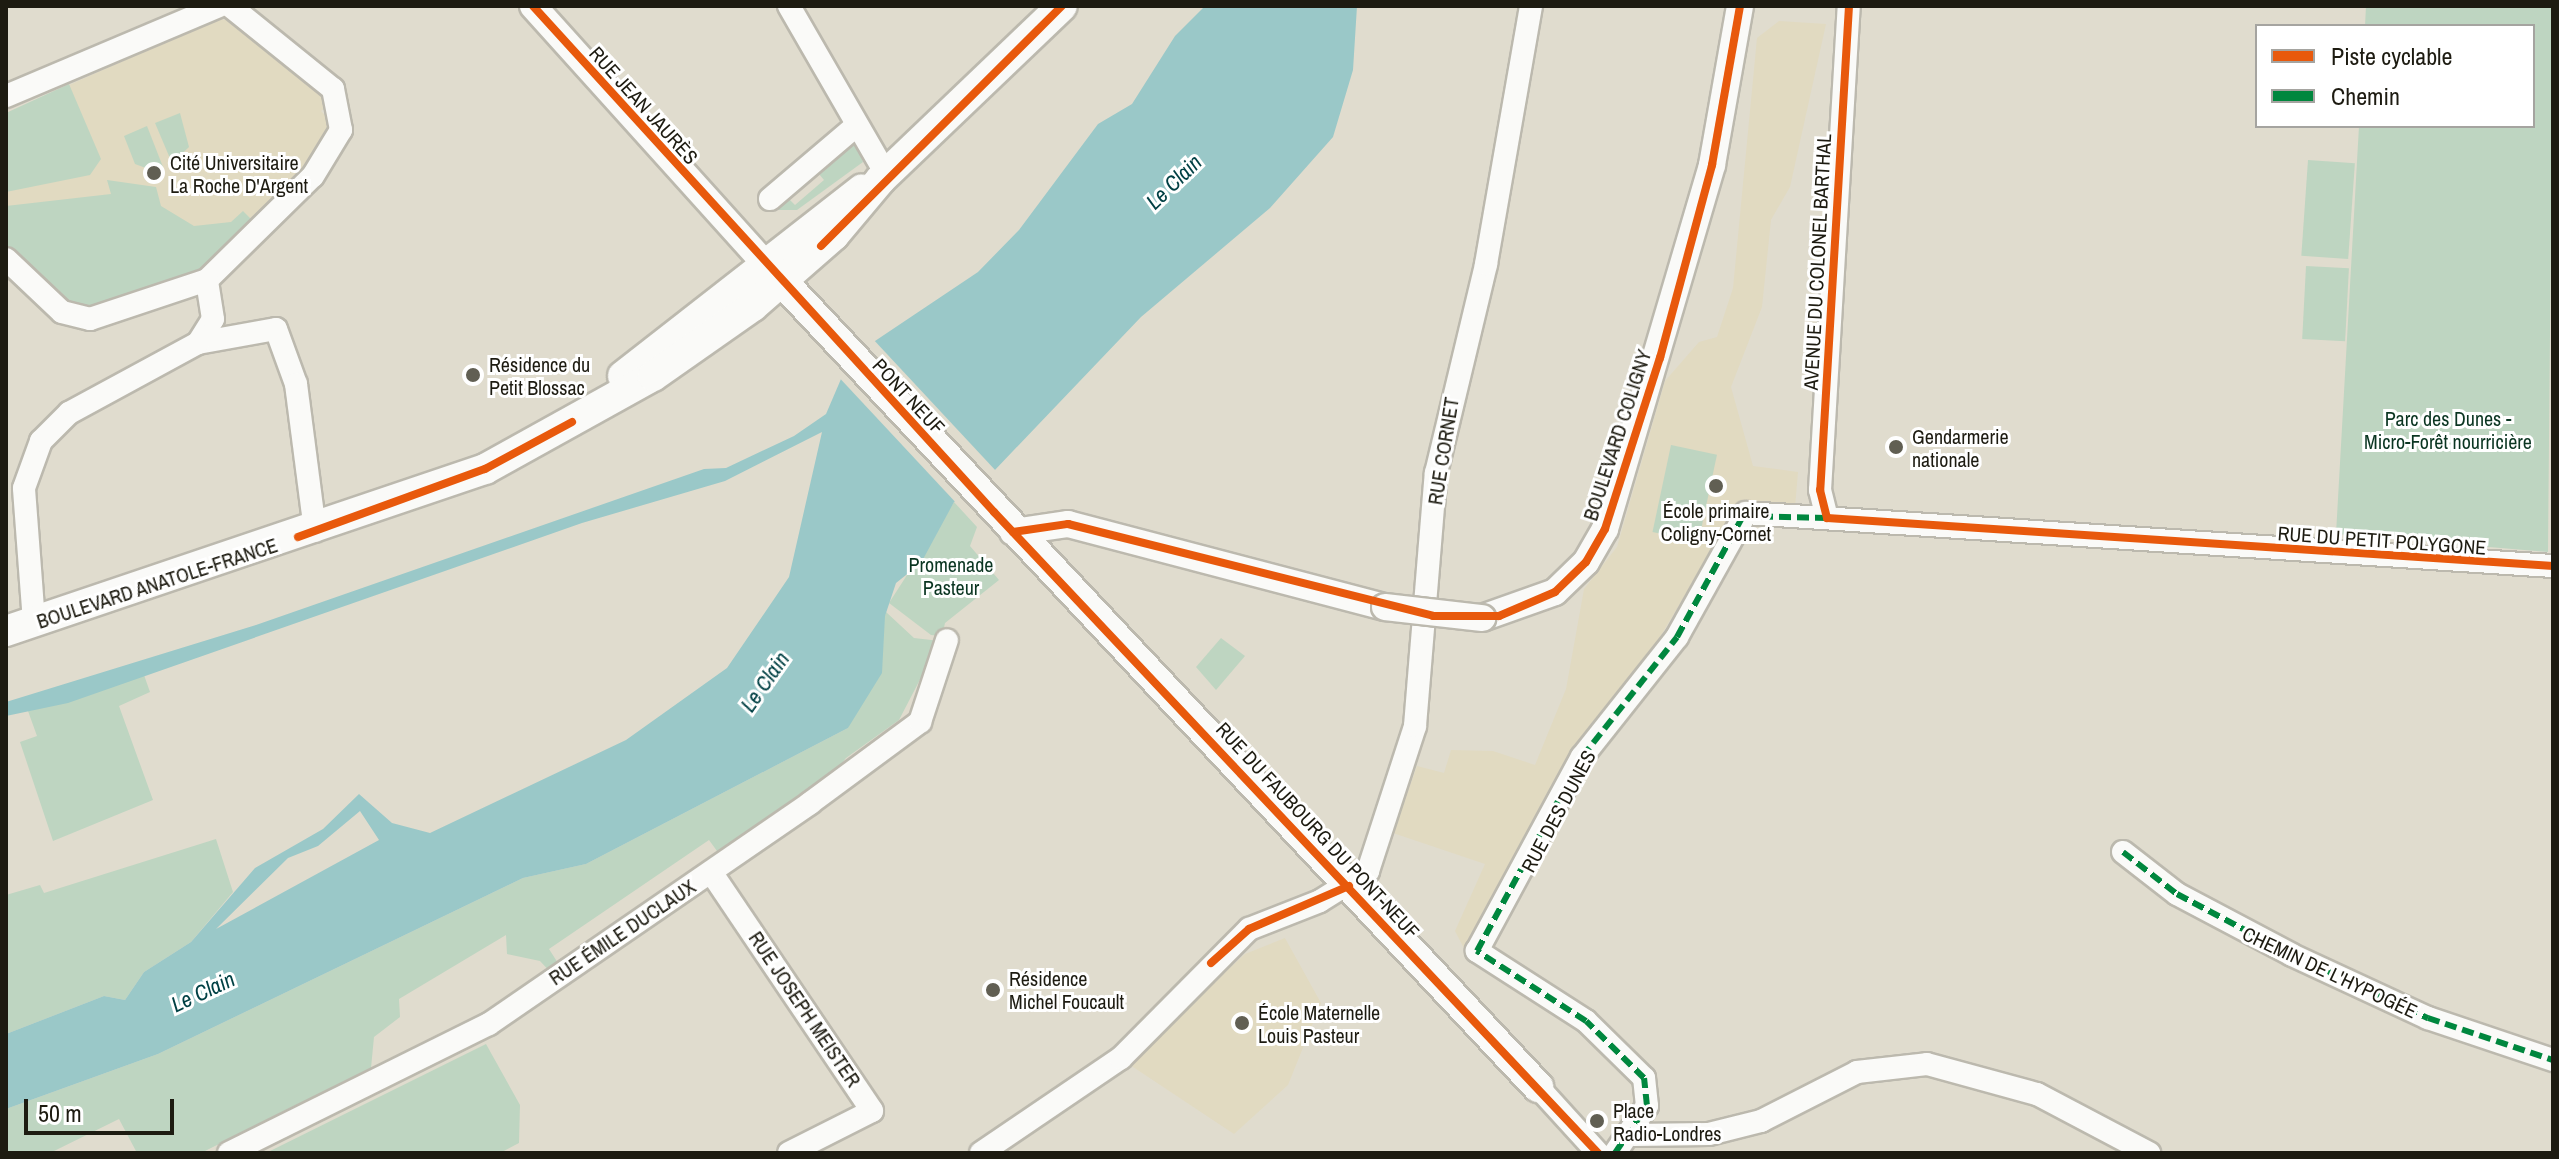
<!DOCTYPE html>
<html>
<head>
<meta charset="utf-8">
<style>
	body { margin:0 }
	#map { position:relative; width:2559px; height:1159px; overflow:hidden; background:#e0dcce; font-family:"Archivo Narrow",sans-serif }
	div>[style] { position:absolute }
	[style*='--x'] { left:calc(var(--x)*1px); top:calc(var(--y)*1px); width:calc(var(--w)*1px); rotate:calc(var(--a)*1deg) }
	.built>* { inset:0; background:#e1dac1 }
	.green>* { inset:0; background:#bed5c1; transform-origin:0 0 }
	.water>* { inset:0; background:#9ac8c8 }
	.pier>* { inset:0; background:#e0dcce; transform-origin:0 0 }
	.roads { filter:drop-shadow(2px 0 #bcb9ae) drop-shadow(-2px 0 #bcb9ae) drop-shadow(0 2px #bcb9ae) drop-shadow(0 -2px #bcb9ae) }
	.minor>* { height:22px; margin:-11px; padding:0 11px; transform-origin:11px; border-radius:11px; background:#fafaf8 }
	.tertiary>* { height:26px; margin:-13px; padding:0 13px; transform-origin:13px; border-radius:13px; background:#fafaf8 }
	.secondary>* { height:30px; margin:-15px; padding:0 15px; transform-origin:15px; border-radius:15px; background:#fafaf8 }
	.bridges { filter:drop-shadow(2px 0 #bcb9ae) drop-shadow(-2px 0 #bcb9ae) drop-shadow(0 2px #bcb9ae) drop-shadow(0 -2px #bcb9ae) }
	.tertiary-bridge>* { height:26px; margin:-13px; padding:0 13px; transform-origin:13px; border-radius:13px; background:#fafaf8 }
	.quiet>* { height:6px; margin-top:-3px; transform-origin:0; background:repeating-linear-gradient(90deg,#00873e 0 12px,transparent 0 18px) }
	.cycleway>* { height:8px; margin:-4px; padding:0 4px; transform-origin:4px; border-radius:4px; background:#e8590c }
	.dots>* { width:22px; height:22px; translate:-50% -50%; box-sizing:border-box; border:4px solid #fff; border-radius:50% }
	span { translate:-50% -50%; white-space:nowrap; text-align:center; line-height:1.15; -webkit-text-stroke:6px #fff; paint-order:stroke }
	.street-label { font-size:20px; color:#1d1b11 }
	.poi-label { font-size:20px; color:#1d1b11 }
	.left { translate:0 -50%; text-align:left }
	.park-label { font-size:20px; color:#0a3521 }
	.water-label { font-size:22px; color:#004044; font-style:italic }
	.frame { position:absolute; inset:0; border:8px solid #1d1b11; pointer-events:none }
	.legend { position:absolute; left:2255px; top:24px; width:280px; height:104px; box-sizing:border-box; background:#fff; border:2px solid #a5a4a0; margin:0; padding:10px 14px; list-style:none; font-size:24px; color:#1d1b11 }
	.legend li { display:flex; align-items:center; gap:16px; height:40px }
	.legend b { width:40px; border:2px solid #a5a4a0 }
	.scale { position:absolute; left:24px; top:1099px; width:150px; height:36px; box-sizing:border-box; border:4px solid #1d1b11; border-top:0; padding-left:10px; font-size:24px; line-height:28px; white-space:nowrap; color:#1d1b11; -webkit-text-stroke:6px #fff; paint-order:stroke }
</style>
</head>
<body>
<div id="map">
	<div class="built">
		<i style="clip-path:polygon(218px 19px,234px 21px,323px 86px,331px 103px,321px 111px,332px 123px,312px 162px,202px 273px,6px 246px,6px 113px)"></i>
		<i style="clip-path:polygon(1779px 21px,1826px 24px,1790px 187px,1771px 220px,1762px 307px,1731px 387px,1753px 466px,1798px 472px,1795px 508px,1741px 501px,1469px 958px,1455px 931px,1485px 864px,1393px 833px,1417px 766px,1444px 773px,1451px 750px,1493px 751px,1535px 765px,1566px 689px,1584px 589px,1617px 547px,1665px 381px,1699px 342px,1717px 337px,1733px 288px,1757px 38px)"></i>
		<i style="clip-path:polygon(1285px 938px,1321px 1003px,1288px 1085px,1234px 1134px,1127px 1063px,1245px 954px)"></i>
	</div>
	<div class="green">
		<i style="clip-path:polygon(2366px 6px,2553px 6px,2548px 552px,2336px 534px,2359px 126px,2533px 126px,2533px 26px,2365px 26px)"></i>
		<i style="clip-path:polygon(69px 84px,101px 159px,90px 175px,6px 192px,6px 113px)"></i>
		<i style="clip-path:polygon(180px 113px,189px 147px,172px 163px,155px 123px)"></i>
		<i style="clip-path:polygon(147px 126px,163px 167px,154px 171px,135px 164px,124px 136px)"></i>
		<i style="clip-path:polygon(855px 141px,863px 162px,797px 210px,776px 210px,772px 205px,784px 194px,795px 205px,824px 180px,814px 168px)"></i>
		<i style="left:2308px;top:160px;width:47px;height:96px;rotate:4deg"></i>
		<i style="clip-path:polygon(107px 180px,156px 187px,161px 206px,194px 226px,231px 222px,243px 211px,254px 222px,202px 273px,96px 311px,73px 311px,6px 246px,6px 206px,111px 194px)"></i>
		<i style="left:2306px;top:266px;width:43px;height:73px;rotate:3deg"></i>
		<i style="left:1671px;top:445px;width:47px;height:89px;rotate:12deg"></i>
		<i style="clip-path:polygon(954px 502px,977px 527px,970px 546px,999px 580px,945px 623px,942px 636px,931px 635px,889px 603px)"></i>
		<i style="clip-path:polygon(886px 612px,914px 638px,940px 641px,899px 720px,846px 758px,810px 803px,725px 862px,709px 840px,549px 949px,563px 971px,555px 977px,540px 961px,507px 954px,506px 935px,399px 999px,400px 1017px,374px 1037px,371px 1068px,201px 1153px,137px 1153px,119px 1119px,50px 1153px,6px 1153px,6px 1109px,158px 1054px,523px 878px,586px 864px,848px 728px)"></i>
		<i style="clip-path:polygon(1221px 638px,1245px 656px,1216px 690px,1196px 667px)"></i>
		<i style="clip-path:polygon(144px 675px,150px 692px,119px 706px,153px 800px,53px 841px,20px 742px,37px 736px,28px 711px)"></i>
		<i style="clip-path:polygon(216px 839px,233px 892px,191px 942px,144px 972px,125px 1000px,104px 996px,6px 1034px,6px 895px,40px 885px,44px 893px)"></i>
		<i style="clip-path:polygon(486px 1044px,520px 1105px,519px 1143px,500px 1153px,266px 1153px)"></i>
	</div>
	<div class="water">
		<i style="clip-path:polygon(evenodd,1205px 6px,1357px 6px,1353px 70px,1333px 137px,1270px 208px,1141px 317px,994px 471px,954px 502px,921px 563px,896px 583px,885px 616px,882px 673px,848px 728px,586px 864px,523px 878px,158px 1054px,6px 1109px,6px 1034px,104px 996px,125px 1000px,144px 972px,191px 942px,255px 868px,323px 829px,359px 794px,392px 823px,430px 833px,626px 740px,727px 668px,789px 577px,822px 432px,725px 481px,582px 523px,68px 703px,6px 716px,6px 702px,256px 625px,704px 469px,726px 468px,794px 436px,826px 414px,841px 379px,875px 341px,978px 272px,1019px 230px,1098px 124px,1132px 104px,1175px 36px,1205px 6px,360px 811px,379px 840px,216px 929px,288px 858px,318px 846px,360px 811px)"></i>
	</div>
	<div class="pier">
		<i style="left:872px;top:338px;width:185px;height:51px;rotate:47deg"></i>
	</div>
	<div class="roads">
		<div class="minor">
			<i style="--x:789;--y:6;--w:194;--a:60"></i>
			<i style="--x:6;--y:96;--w:231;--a:-22.9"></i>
			<i style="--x:770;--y:199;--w:114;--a:-40.4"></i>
			<i style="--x:6;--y:259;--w:77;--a:43.4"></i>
			<i style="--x:62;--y:312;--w:29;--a:14"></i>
			<i style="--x:90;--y:319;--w:123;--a:-18.4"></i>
			<i style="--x:207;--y:280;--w:148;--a:-44.5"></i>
			<i style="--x:313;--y:176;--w:54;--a:-58.7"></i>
			<i style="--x:341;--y:130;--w:42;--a:-101"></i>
			<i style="--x:333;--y:89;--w:132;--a:-141.1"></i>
			<i style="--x:198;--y:343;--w:79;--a:-10.2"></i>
			<i style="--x:276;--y:329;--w:59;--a:70"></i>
			<i style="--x:296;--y:384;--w:148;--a:82.6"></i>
			<i style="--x:1827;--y:518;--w:29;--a:-104"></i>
			<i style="--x:1820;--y:490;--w:485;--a:-86.6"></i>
			<i style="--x:34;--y:622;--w:134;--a:-94.3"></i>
			<i style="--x:24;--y:488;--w:50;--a:-70.1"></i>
			<i style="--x:41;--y:441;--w:40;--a:-45"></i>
			<i style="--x:69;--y:413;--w:147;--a:-28.5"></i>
			<i style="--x:198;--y:343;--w:28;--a:-58"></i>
			<i style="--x:213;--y:319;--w:39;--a:-99"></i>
			<i style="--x:2123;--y:852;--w:68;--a:37.9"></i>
			<i style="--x:2177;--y:894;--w:130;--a:27.9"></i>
			<i style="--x:2292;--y:955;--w:150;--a:24.9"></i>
			<i style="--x:2428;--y:1018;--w:132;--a:18.6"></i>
			<i style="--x:711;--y:872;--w:288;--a:56"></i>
			<i style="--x:872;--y:1111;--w:93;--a:153.2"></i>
			<i style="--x:1538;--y:1087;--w:89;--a:47.7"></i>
			<i style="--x:1634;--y:1135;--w:75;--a:-0.8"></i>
			<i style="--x:1709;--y:1134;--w:54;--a:-14"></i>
			<i style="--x:1761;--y:1121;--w:108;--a:-27"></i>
			<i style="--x:1857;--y:1072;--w:70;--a:-6.5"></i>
			<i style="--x:1927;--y:1064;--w:114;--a:15.3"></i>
			<i style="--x:2037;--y:1094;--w:127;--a:27.8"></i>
			<i style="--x:229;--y:1153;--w:290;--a:-26.4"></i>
			<i style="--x:489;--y:1024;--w:390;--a:-34.5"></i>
			<i style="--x:810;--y:803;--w:137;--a:-36.4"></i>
			<i style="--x:920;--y:722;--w:86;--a:-71.8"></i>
			<i style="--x:981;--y:1153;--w:169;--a:-34.2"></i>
			<i style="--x:1121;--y:1058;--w:182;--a:-45.2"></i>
			<i style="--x:1249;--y:929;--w:76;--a:-21.5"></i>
			<i style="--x:1320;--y:901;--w:57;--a:-32"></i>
			<i style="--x:1368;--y:871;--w:152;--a:-72"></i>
			<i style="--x:1415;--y:726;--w:254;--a:-85.3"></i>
			<i style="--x:1436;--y:473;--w:215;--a:-76.5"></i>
			<i style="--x:1486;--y:264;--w:262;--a:-80.1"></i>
			<i style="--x:1615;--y:1153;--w:57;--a:-55.8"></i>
			<i style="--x:1647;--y:1106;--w:28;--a:-96"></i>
			<i style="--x:1644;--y:1078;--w:81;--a:-135.5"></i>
			<i style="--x:1586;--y:1021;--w:130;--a:-147.3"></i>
			<i style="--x:1477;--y:951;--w:221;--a:-61.6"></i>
			<i style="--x:1582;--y:757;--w:153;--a:-51.6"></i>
			<i style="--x:1677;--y:637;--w:142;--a:-60.9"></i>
			<i style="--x:1746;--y:513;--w:809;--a:3.76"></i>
		</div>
		<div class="tertiary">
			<i style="--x:533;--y:6;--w:343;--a:48"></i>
			<i style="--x:1013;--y:532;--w:56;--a:-8.3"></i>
			<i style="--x:1068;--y:524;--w:328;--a:14.7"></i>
			<i style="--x:1482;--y:618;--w:77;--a:-19.6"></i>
			<i style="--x:1555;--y:592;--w:43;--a:-44.1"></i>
			<i style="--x:1586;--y:562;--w:38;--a:-60"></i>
			<i style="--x:1605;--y:529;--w:379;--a:-73.6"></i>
			<i style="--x:1712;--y:165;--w:161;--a:-80"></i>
		</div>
		<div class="secondary">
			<i style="--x:763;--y:261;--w:1133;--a:46.82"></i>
			<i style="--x:623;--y:376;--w:303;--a:-38"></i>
			<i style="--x:6;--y:631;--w:506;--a:-18.69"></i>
			<i style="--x:485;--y:469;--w:192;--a:-29"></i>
			<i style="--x:653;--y:376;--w:122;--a:-35"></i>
			<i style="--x:753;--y:306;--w:108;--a:-41.2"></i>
			<i style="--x:834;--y:235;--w:73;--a:-50"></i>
			<i style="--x:881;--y:179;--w:250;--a:-43.7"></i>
		</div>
	</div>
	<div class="bridges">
		<div class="tertiary-bridge">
			<i style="--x:1385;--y:607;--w:98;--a:6.5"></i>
		</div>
	</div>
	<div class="quiet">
		<i style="--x:2123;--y:852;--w:68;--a:37.9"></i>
		<i style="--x:2177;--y:894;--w:130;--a:27.9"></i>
		<i style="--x:2292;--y:955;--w:150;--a:24.9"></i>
		<i style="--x:2428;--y:1018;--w:132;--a:18.6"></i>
		<i style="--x:1634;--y:1135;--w:22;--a:5"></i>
		<i style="--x:1615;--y:1153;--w:57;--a:-55.8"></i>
		<i style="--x:1647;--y:1106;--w:28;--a:-96"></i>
		<i style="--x:1644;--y:1078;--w:81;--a:-135.5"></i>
		<i style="--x:1586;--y:1021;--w:130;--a:-147.3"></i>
		<i style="--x:1477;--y:951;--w:221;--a:-61.6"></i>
		<i style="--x:1582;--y:757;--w:153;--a:-51.6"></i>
		<i style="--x:1677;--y:637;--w:138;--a:-61.4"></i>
		<i style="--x:1743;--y:516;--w:84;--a:1.4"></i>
	</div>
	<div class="cycleway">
		<i style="--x:533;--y:6;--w:685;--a:47.66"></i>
		<i style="--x:994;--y:512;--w:881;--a:46.7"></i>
		<i style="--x:1849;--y:6;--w:485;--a:93.4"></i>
		<i style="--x:1820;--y:490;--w:29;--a:76"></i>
		<i style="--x:1827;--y:518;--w:728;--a:3.78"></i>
		<i style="--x:821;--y:246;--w:340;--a:-44.9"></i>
		<i style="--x:1013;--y:532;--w:56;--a:-8.3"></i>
		<i style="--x:1068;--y:524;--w:376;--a:14.1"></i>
		<i style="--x:1433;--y:616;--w:66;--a:0"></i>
		<i style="--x:1499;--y:616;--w:61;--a:-23.2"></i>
		<i style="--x:1555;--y:592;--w:43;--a:-44.1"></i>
		<i style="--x:1586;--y:562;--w:38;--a:-60"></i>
		<i style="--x:1605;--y:529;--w:180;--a:-72.2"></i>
		<i style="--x:1660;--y:358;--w:200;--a:-74.9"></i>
		<i style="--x:1712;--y:165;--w:161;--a:-80"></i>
		<i style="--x:298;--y:537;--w:199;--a:-20"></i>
		<i style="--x:485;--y:469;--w:99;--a:-28.4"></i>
		<i style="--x:1211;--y:963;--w:51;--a:-41.8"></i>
		<i style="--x:1249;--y:929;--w:109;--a:-23.3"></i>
	</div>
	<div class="dots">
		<i style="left:154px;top:173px;background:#615f53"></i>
		<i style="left:473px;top:375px;background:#615f53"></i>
		<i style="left:1896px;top:447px;background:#615f53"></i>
		<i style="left:1716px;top:486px;background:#615f53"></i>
		<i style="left:993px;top:990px;background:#615f53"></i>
		<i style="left:1242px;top:1023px;background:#615f53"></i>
		<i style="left:1597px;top:1121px;background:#615f53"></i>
	</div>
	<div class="street-label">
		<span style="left:644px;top:105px;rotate:48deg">RUE JEAN JAURÈS</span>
		<span style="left:1817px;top:262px;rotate:-87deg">AVENUE DU COLONEL BARTHAL</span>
		<span style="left:909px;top:396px;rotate:47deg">PONT NEUF</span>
		<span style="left:1617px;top:435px;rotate:-72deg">BOULEVARD COLIGNY</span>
		<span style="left:1443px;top:451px;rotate:-81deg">RUE CORNET</span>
		<span style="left:2382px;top:540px;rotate:4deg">RUE DU PETIT POLYGONE</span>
		<span style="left:157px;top:583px;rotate:-18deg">BOULEVARD ANATOLE-FRANCE</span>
		<span style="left:1558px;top:811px;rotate:-62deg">RUE DES DUNES</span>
		<span style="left:1318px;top:830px;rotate:47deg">RUE DU FAUBOURG DU PONT-NEUF</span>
		<span style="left:622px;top:932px;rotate:-34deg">RUE ÉMILE DUCLAUX</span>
		<span style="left:2330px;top:972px;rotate:25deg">CHEMIN DE L'HYPOGÉE</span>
		<span style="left:805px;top:1009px;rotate:56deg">RUE JOSEPH MEISTER</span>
	</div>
	<div class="poi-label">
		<span class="left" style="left:170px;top:174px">Cité Universitaire<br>La Roche D'Argent</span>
		<span class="left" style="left:489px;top:376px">Résidence du<br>Petit Blossac</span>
		<span class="left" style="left:1912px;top:448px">Gendarmerie<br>nationale</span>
		<span style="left:1716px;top:522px">École primaire<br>Coligny-Cornet</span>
		<span class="left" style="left:1009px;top:990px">Résidence<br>Michel Foucault</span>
		<span class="left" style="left:1258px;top:1024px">École Maternelle<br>Louis Pasteur</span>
		<span class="left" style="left:1613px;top:1122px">Place<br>Radio-Londres</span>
	</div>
	<div class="park-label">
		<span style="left:2448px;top:430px">Parc des Dunes -<br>Micro-Forêt nourricière</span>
		<span style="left:951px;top:576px">Promenade<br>Pasteur</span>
	</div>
	<div class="water-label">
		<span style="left:1174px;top:182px;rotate:-44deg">Le Clain</span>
		<span style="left:765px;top:682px;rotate:-55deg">Le Clain</span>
		<span style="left:203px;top:992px;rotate:-25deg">Le Clain</span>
	</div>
	<div class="frame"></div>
	<ul class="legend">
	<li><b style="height:10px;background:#e8590c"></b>Piste cyclable</li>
	<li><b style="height:10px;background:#00873e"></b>Chemin</li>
	</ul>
	<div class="scale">50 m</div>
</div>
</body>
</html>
